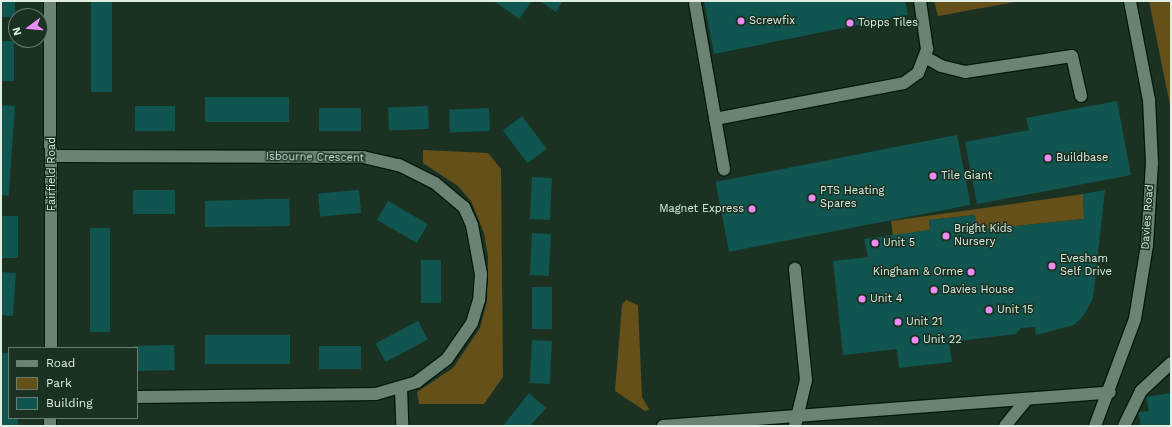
<!DOCTYPE html>
<html>
<head>
<meta charset="utf-8">
<style>
	body { margin:0 }
	#map { position:relative; width:1172px; height:427px; overflow:hidden; background:#1b3223; font-family:"Work Sans",sans-serif }
	div>[style] { position:absolute }
	[style*='--x'] { left:calc(var(--x)*1px); top:calc(var(--y)*1px); width:calc(var(--w)*1px); rotate:calc(var(--a)*1deg) }
	.green>* { inset:0; background:#66501a }
	.building>* { inset:0; background:#105550; transform-origin:0 0 }
	.roads { filter:drop-shadow(1px 0 #04190c) drop-shadow(-1px 0 #04190c) drop-shadow(0 1px #04190c) drop-shadow(0 -1px #04190c) }
	.minor>* { height:12px; margin:-6px; padding:0 6px; transform-origin:6px; border-radius:6px; background:#6a8372 }
	.dots>* { width:11px; height:11px; translate:-50% -50%; box-sizing:border-box; border:2px solid #1b3223; border-radius:50% }
	span { translate:-50% -50%; white-space:nowrap; text-align:center; line-height:1.15; -webkit-text-stroke:3px #1b3223; paint-order:stroke }
	.poi-label { font-size:11px; color:#dfede3 }
	.left { translate:0 -50%; text-align:left }
	.right { translate:-100% -50%; text-align:right }
	.street-label { font-size:11px; color:#dfede3 }
	.frame { position:absolute; inset:0; border:2px solid #dfede3; pointer-events:none }
	.legend { position:absolute; left:8px; top:347px; width:130px; height:72px; box-sizing:border-box; background:#1b3223; border:1px solid #697d70; margin:0; padding:5px 7px; list-style:none; font-size:12px; color:#dfede3 }
	.legend li { display:flex; align-items:center; gap:8px; height:20px }
	.legend b { width:20px; border:1px solid #697d70 }
	.north { position:absolute; left:8px; top:8px; width:40px; height:40px; box-sizing:border-box; background:#1b3223; border:1px solid #697d70; border-radius:50%; rotate:254deg; font-size:11px; font-weight:700; line-height:16px; text-align:center; color:#dfede3 }
	.north::after { content:''; display:block; margin:auto; width:14px; height:18px; background:#ee8bf8; clip-path:polygon(50% 0,100% 100%,50% 72%,0 100%) }
</style>
</head>
<body>
<div id="map">
	<div class="green">
		<i style="clip-path:polygon(934px 1px,1021px 1px,938px 16px)"></i>
		<i style="clip-path:polygon(1149px 1px,1171px 1px,1171px 110px)"></i>
		<i style="clip-path:polygon(423px 150px,488px 153px,501px 169px,503px 377px,484px 404px,419px 404px,417px 392px,453px 368px,480px 328px,487px 301px,488px 256px,484px 233px,471px 201px,458px 186px,423px 163px)"></i>
		<i style="clip-path:polygon(1083px 194px,1084px 219px,976px 230px,975px 215px,929px 220px,930px 230px,893px 236px,891px 221px)"></i>
		<i style="clip-path:polygon(626px 300px,638px 305px,642px 397px,649px 409px,645px 411px,615px 391px,622px 305px)"></i>
	</div>
	<div class="building">
		<i style="left:1px;top:1px;width:14px;height:16px"></i>
		<i style="left:91px;top:1px;width:21px;height:91px"></i>
		<i style="clip-path:polygon(494px 1px,532px 1px,519px 19px)"></i>
		<i style="clip-path:polygon(540px 1px,563px 1px,556px 12px)"></i>
		<i style="clip-path:polygon(704px 1px,905px 1px,908px 15px,714px 54px)"></i>
		<i style="left:1px;top:41px;width:13px;height:40px"></i>
		<i style="left:289px;top:97px;width:25px;height:84px;rotate:90deg"></i>
		<i style="clip-path:polygon(1117px 101px,1131px 175px,977px 204px,965px 142px,1029px 130px,1026px 118px)"></i>
		<i style="left:1px;top:105px;width:14px;height:90px;rotate:4deg"></i>
		<i style="left:175px;top:106px;width:25px;height:40px;rotate:90deg"></i>
		<i style="left:428px;top:106px;width:23px;height:40px;rotate:88deg"></i>
		<i style="left:361px;top:108px;width:23px;height:42px;rotate:90deg"></i>
		<i style="left:489px;top:108px;width:23px;height:40px;rotate:88deg"></i>
		<i style="left:522px;top:116px;width:41px;height:24px;rotate:53deg"></i>
		<i style="left:957px;top:135px;width:71px;height:246px;rotate:79deg"></i>
		<i style="left:532px;top:177px;width:20px;height:42px;rotate:3deg"></i>
		<i style="left:133px;top:190px;width:42px;height:24px"></i>
		<i style="left:359px;top:190px;width:23px;height:41px;rotate:85deg"></i>
		<i style="clip-path:polygon(1105px 190px,1093px 298px,1084px 315px,1074px 325px,1036px 335px,1035px 327px,1021px 328px,1016px 334px,949px 342px,952px 362px,899px 368px,897px 349px,843px 355px,833px 261px,868px 257px,864px 239px,930px 230px,929px 220px,975px 215px,976px 230px,1084px 219px,1083px 194px)"></i>
		<i style="clip-path:polygon(268px 199px,289px 199px,290px 226px,205px 227px,205px 201px)"></i>
		<i style="left:388px;top:201px;width:46px;height:22px;rotate:30deg"></i>
		<i style="left:1px;top:216px;width:17px;height:42px"></i>
		<i style="left:90px;top:228px;width:20px;height:104px"></i>
		<i style="left:532px;top:233px;width:19px;height:42px;rotate:3deg"></i>
		<i style="left:421px;top:260px;width:20px;height:43px"></i>
		<i style="left:1px;top:272px;width:15px;height:43px;rotate:4deg"></i>
		<i style="left:532px;top:287px;width:20px;height:42px"></i>
		<i style="left:418px;top:321px;width:21px;height:48px;rotate:62deg"></i>
		<i style="left:290px;top:335px;width:29px;height:85px;rotate:90deg"></i>
		<i style="left:532px;top:340px;width:20px;height:43px;rotate:3deg"></i>
		<i style="clip-path:polygon(174px 345px,175px 370px,137px 371px,137px 348px,132px 346px)"></i>
		<i style="left:319px;top:346px;width:42px;height:23px"></i>
		<i style="clip-path:polygon(1px 353px,9px 353px,9px 418px,18px 418px,18px 426px,1px 426px)"></i>
		<i style="clip-path:polygon(529px 393px,546px 408px,530px 426px,503px 426px)"></i>
		<i style="clip-path:polygon(1171px 393px,1171px 426px,1141px 426px,1138px 412px,1149px 411px,1146px 397px)"></i>
	</div>
	<div class="roads">
		<div class="minor">
			<i style="--x:50;--y:1;--w:347;--a:89.8"></i>
			<i style="--x:695;--y:3;--w:169;--a:80.1"></i>
			<i style="--x:925;--y:57;--w:18;--a:29"></i>
			<i style="--x:941;--y:66;--w:25;--a:14"></i>
			<i style="--x:965;--y:72;--w:108;--a:-8.5"></i>
			<i style="--x:1072;--y:56;--w:41;--a:77.3"></i>
			<i style="--x:715;--y:119;--w:192;--a:-10.8"></i>
			<i style="--x:904;--y:83;--w:17;--a:-36"></i>
			<i style="--x:918;--y:73;--w:26;--a:-69"></i>
			<i style="--x:927;--y:49;--w:49;--a:-98.3"></i>
			<i style="--x:53;--y:156;--w:310;--a:0.2"></i>
			<i style="--x:363;--y:157;--w:37;--a:13"></i>
			<i style="--x:399;--y:165;--w:40;--a:26.6"></i>
			<i style="--x:435;--y:183;--w:38;--a:40"></i>
			<i style="--x:464;--y:207;--w:20;--a:66"></i>
			<i style="--x:472;--y:225;--w:50;--a:79.6"></i>
			<i style="--x:481;--y:274;--w:26;--a:94"></i>
			<i style="--x:479;--y:300;--w:24;--a:107"></i>
			<i style="--x:472;--y:323;--w:44;--a:124.8"></i>
			<i style="--x:447;--y:359;--w:38;--a:143"></i>
			<i style="--x:417;--y:382;--w:43;--a:163.7"></i>
			<i style="--x:376;--y:394;--w:239;--a:179.3"></i>
			<i style="--x:401;--y:388;--w:38;--a:88"></i>
			<i style="--x:50;--y:418;--w:8;--a:90"></i>
			<i style="--x:663;--y:426;--w:448;--a:-4.3"></i>
			<i style="--x:795;--y:426;--w:47;--a:-76.6"></i>
			<i style="--x:806;--y:380;--w:112;--a:-95.7"></i>
			<i style="--x:1005;--y:426;--w:33;--a:-51"></i>
			<i style="--x:1095;--y:426;--w:114;--a:-69.5"></i>
			<i style="--x:1135;--y:319;--w:75;--a:-80.8"></i>
			<i style="--x:1147;--y:245;--w:82;--a:-86.5"></i>
			<i style="--x:1152;--y:163;--w:63;--a:-92.7"></i>
			<i style="--x:1149;--y:100;--w:101;--a:-100.9"></i>
			<i style="--x:1124;--y:426;--w:39;--a:-64"></i>
			<i style="--x:1141;--y:391;--w:41;--a:-43"></i>
		</div>
	</div>
	<div class="dots">
		<i style="left:741px;top:21px;background:#ee8bf8"></i>
		<i style="left:850px;top:23px;background:#ee8bf8"></i>
		<i style="left:1048px;top:158px;background:#ee8bf8"></i>
		<i style="left:933px;top:176px;background:#ee8bf8"></i>
		<i style="left:812px;top:198px;background:#ee8bf8"></i>
		<i style="left:752px;top:209px;background:#ee8bf8"></i>
		<i style="left:946px;top:236px;background:#ee8bf8"></i>
		<i style="left:875px;top:243px;background:#ee8bf8"></i>
		<i style="left:1052px;top:266px;background:#ee8bf8"></i>
		<i style="left:971px;top:272px;background:#ee8bf8"></i>
		<i style="left:934px;top:290px;background:#ee8bf8"></i>
		<i style="left:862px;top:299px;background:#ee8bf8"></i>
		<i style="left:989px;top:310px;background:#ee8bf8"></i>
		<i style="left:898px;top:322px;background:#ee8bf8"></i>
		<i style="left:915px;top:340px;background:#ee8bf8"></i>
	</div>
	<div class="poi-label">
		<span class="left" style="left:749px;top:21px">Screwfix</span>
		<span class="left" style="left:858px;top:23px">Topps Tiles</span>
		<span class="left" style="left:1056px;top:158px">Buildbase</span>
		<span class="left" style="left:941px;top:176px">Tile Giant</span>
		<span class="left" style="left:820px;top:198px">PTS Heating<br>Spares</span>
		<span class="right" style="left:744px;top:209px">Magnet Express</span>
		<span class="left" style="left:954px;top:236px">Bright Kids<br>Nursery</span>
		<span class="left" style="left:883px;top:243px">Unit 5</span>
		<span class="left" style="left:1060px;top:266px">Evesham<br>Self Drive</span>
		<span class="right" style="left:963px;top:272px">Kingham &amp; Orme</span>
		<span class="left" style="left:942px;top:290px">Davies House</span>
		<span class="left" style="left:870px;top:299px">Unit 4</span>
		<span class="left" style="left:997px;top:310px">Unit 15</span>
		<span class="left" style="left:906px;top:322px">Unit 21</span>
		<span class="left" style="left:923px;top:340px">Unit 22</span>
	</div>
	<div class="street-label">
		<span style="left:315px;top:158px;rotate:1deg">Isbourne Crescent</span>
		<span style="left:52px;top:174px;rotate:-90deg">Fairfield Road</span>
		<span style="left:1148px;top:217px;rotate:-86deg">Davies Road</span>
	</div>
	<div class="frame"></div>
	<ul class="legend">
	<li><b style="height:5px;background:#6a8372"></b>Road</li>
	<li><b style="height:11px;background:#66501a"></b>Park</li>
	<li><b style="height:11px;background:#105550"></b>Building</li>
	</ul>
	<div class="north">N</div>
</div>
</body>
</html>
